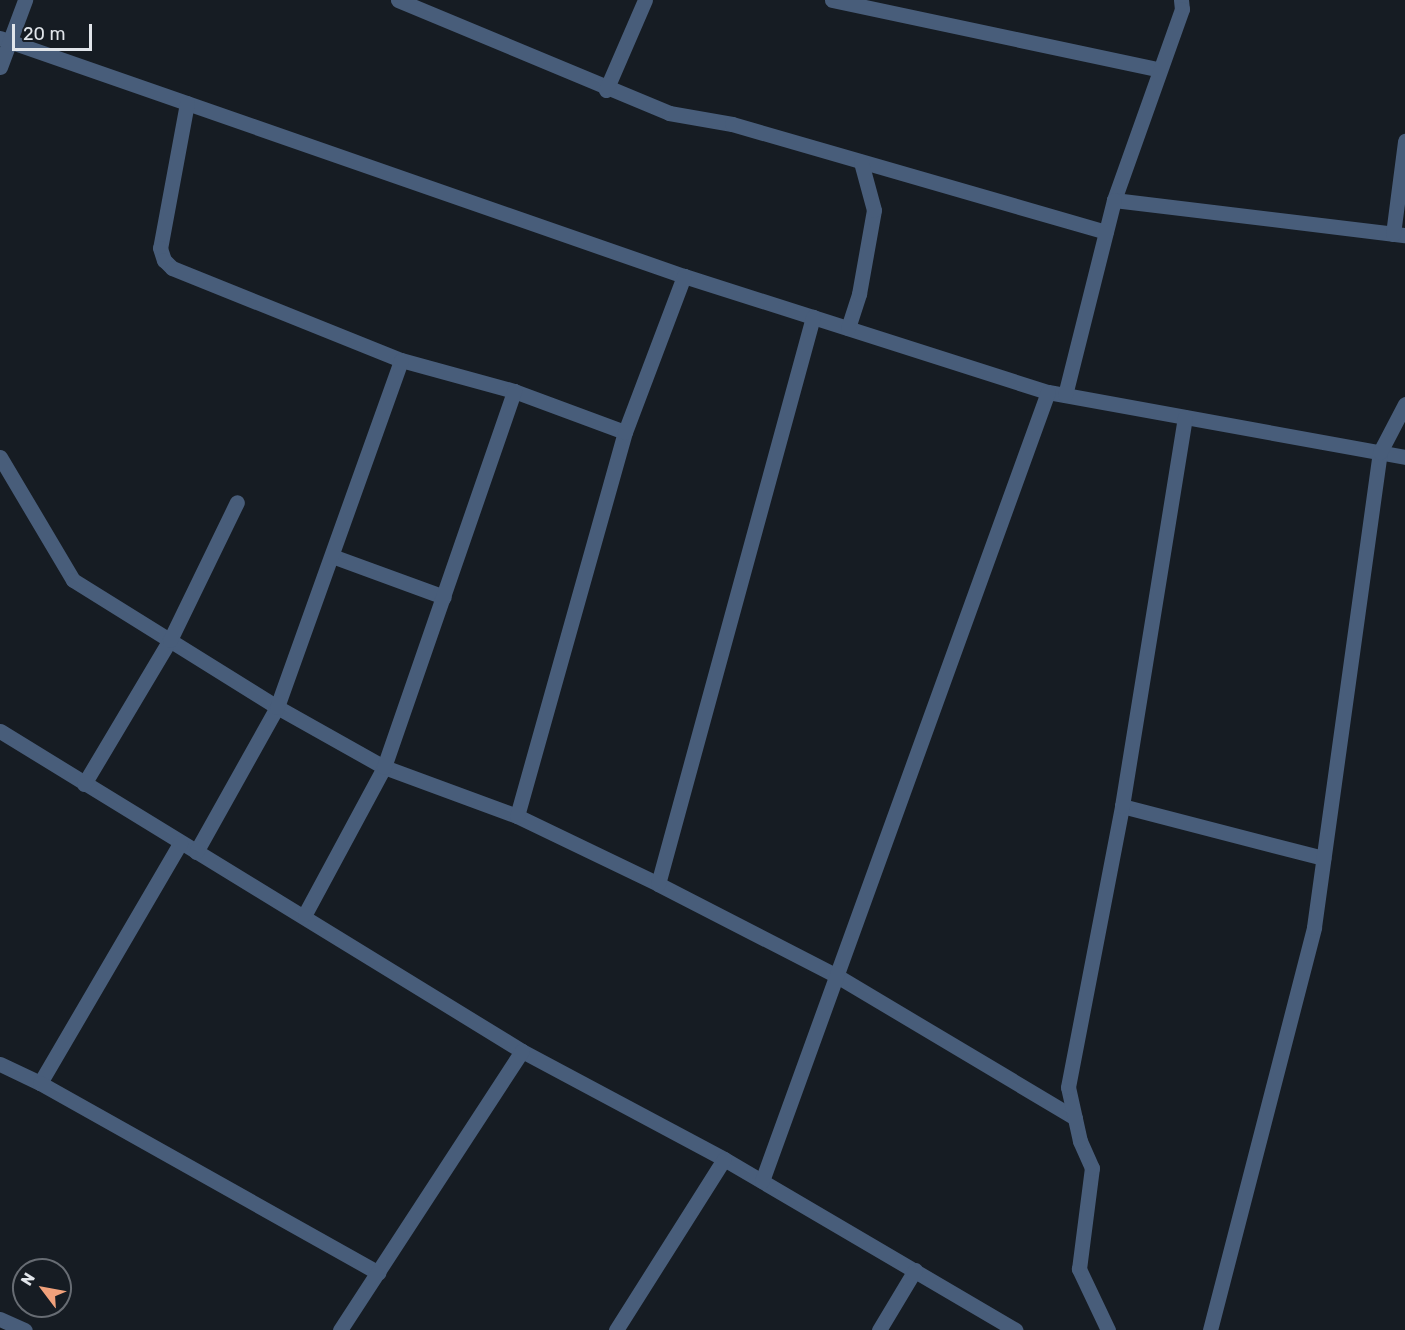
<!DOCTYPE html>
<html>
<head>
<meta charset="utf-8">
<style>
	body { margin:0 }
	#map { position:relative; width:1405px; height:1330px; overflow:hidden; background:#161c23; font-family:Rubik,sans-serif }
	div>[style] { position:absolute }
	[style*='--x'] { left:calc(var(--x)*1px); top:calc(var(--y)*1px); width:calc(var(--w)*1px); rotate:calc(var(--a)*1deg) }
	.street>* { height:15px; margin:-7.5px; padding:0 7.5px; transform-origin:7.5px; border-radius:7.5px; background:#485d7a }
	span { translate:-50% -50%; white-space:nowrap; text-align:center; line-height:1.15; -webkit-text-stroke:5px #161c23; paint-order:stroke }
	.north { position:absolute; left:12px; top:1258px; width:60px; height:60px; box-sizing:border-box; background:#161c23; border:2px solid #676c73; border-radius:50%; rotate:302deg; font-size:16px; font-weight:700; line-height:24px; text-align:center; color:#e1e5ea }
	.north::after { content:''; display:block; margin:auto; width:21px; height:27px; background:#f1a17b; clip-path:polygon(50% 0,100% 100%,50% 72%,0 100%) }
	.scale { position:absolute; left:12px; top:24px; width:80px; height:27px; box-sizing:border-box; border:3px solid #e1e5ea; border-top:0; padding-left:8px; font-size:18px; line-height:21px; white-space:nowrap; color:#e1e5ea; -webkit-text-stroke:4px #161c23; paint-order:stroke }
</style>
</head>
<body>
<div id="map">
	<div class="street">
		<i style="--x:398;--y:0;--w:294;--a:22.6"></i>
		<i style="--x:669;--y:113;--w:64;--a:9.9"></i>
		<i style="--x:732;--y:124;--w:389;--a:16.1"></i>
		<i style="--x:832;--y:0;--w:335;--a:12"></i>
		<i style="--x:1181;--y:0;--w:9;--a:84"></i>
		<i style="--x:1182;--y:9;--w:203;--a:109.6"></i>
		<i style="--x:1114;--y:200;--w:293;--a:6.9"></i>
		<i style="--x:0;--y:38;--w:724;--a:19.19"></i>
		<i style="--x:684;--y:276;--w:382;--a:17.7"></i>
		<i style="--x:1048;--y:392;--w:363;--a:10.3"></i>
		<i style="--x:0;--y:67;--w:72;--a:-69.5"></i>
		<i style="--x:606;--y:90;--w:98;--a:-66.6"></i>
		<i style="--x:187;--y:103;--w:147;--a:100.5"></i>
		<i style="--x:160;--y:248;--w:13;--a:72"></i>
		<i style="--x:164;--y:260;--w:11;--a:45"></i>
		<i style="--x:172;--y:268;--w:247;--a:21.9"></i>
		<i style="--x:401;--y:360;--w:117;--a:15.3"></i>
		<i style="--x:514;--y:391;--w:118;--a:20.3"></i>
		<i style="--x:1393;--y:234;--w:94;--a:-82.6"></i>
		<i style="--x:848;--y:328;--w:36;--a:-72"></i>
		<i style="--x:859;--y:294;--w:85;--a:-79.9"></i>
		<i style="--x:874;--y:210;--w:50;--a:-105.2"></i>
		<i style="--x:1065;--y:395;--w:201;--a:-75.9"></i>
		<i style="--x:0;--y:457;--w:143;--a:59.3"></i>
		<i style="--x:73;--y:580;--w:240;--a:31.9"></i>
		<i style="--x:277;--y:707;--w:123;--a:29.3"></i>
		<i style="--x:384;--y:767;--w:142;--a:20.2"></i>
		<i style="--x:517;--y:816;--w:157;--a:25.7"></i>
		<i style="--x:658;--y:884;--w:201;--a:27.2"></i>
		<i style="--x:837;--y:976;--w:277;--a:30.8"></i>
		<i style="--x:332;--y:556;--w:119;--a:20.1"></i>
		<i style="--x:0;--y:731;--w:612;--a:31.51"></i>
		<i style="--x:522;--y:1051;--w:229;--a:28.1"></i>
		<i style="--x:724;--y:1159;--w:338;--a:30.4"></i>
		<i style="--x:84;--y:784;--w:168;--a:-59.2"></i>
		<i style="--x:170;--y:640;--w:153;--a:-64.1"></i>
		<i style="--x:1122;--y:806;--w:208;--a:14.5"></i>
		<i style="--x:517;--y:816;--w:399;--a:-74.3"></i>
		<i style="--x:625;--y:432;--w:167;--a:-69.3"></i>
		<i style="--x:196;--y:852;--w:166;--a:-60.8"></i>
		<i style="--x:277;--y:707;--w:368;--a:-70.3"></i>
		<i style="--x:658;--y:884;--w:588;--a:-74.71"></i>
		<i style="--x:305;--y:914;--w:167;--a:-61.7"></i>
		<i style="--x:384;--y:767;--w:398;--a:-70.9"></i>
		<i style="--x:0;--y:1064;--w:44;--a:25.4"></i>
		<i style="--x:40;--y:1083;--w:278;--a:-59.7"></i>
		<i style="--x:40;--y:1083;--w:388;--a:29.3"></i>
		<i style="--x:762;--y:1181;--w:839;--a:-70.08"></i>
		<i style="--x:0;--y:1319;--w:27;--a:24"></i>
		<i style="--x:340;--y:1330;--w:333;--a:-56.9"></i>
		<i style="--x:616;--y:1330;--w:202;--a:-57.7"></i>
		<i style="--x:879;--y:1330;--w:70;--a:-59"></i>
		<i style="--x:1108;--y:1330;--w:68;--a:-115.4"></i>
		<i style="--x:1079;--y:1269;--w:102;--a:-82.7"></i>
		<i style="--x:1092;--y:1168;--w:30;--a:-114"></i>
		<i style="--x:1080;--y:1141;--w:55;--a:-102.5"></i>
		<i style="--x:1068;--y:1087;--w:286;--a:-79.1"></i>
		<i style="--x:1122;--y:806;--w:394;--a:-80.8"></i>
		<i style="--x:1210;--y:1330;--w:416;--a:-75.5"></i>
		<i style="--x:1314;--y:927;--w:480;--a:-82.1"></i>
		<i style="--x:1380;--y:452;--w:54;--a:-62.5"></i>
	</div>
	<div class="north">N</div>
	<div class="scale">20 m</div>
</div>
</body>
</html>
